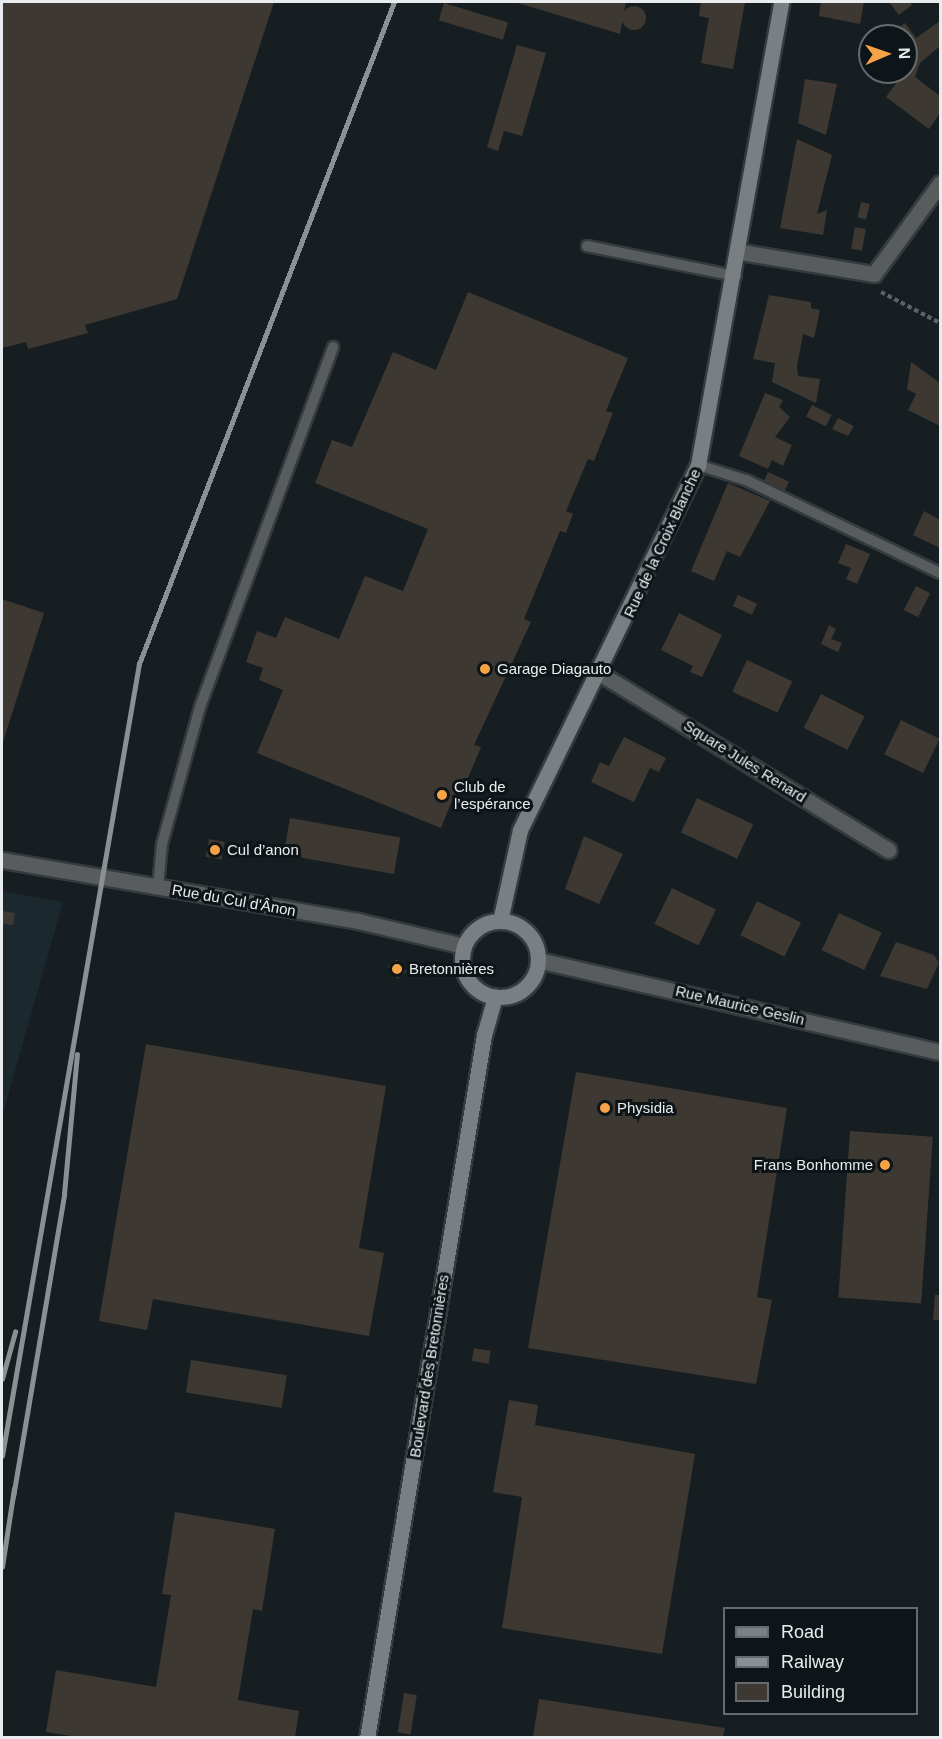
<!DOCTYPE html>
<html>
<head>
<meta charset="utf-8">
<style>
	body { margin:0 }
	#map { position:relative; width:942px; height:1739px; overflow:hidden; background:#171e21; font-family:Helvetica,sans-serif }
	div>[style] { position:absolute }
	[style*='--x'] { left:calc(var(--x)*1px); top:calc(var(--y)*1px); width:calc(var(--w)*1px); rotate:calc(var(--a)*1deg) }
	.built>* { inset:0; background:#1b292f }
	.building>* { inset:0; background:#3e3833; transform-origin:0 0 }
	.round { border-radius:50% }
	.path>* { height:4px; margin-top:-2px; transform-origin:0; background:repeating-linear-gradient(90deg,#5c6265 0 4.5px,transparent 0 7.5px) }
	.roads { filter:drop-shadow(2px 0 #343b3e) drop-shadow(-2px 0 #343b3e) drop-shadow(0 2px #343b3e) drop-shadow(0 -2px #343b3e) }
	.lane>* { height:10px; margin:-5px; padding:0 5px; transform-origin:5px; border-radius:5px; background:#585c5d }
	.street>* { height:15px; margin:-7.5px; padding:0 7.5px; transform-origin:7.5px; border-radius:7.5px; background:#585c5d }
	.secondary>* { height:15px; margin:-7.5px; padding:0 7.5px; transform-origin:7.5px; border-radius:7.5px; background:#797f82 }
	.secondary>.ring { margin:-7.5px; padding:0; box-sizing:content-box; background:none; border:15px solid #797f82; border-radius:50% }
	.rail>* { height:4.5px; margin:-2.25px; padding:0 2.25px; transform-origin:2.25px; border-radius:2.25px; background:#8a9093 }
	.dots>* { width:16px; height:16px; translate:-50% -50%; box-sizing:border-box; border:3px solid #0e1518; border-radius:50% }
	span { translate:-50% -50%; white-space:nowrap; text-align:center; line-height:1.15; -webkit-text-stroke:6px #0e1518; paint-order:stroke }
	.street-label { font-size:15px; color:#e8ecef }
	.poi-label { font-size:15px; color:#e8ecef }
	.left { translate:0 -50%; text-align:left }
	.right { translate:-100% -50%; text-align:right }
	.frame { position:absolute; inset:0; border:3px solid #e8ecef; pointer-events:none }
	.legend { position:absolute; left:723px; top:1607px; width:195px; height:108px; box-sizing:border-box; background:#0e1518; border:2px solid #656b6e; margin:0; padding:8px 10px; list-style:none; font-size:18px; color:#e8ecef }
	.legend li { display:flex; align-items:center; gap:12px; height:30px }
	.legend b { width:30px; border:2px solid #656b6e }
	.north { position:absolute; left:858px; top:24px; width:60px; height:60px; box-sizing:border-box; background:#0e1518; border:2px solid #656b6e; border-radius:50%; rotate:88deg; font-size:16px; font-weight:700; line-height:24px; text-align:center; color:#e8ecef }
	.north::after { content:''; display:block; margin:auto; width:21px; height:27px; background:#f5a346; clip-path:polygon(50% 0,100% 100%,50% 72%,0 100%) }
</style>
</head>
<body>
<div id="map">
	<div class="built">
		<i style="clip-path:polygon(2px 891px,63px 902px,2px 1117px)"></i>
	</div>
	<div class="building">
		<i style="clip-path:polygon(2px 2px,274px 2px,177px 299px,85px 325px,88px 333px,28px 349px,26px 342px,2px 348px)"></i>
		<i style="clip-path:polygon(515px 2px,626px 2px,620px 34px)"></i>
		<i style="clip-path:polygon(701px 2px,745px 2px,733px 69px,701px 63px,709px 18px,699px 16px)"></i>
		<i style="clip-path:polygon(821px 2px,864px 2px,860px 24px,819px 16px)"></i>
		<i style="clip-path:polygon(889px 2px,910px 2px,912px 5px,899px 15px)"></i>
		<i style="left:444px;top:3px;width:67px;height:18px;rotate:17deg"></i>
		<i class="round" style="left:622px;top:6px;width:24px;height:24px"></i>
		<i style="clip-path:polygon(940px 21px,940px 46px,920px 63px,915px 77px,940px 96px,940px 113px,929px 129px,886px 97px,912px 62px,906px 54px,906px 36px,888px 36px,905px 23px,916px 38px)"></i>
		<i style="clip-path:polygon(517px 45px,546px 53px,522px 136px,504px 131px,498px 151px,487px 147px)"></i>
		<i style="clip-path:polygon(805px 79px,837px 84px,826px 135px,798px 123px)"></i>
		<i style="clip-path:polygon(797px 139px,832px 155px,817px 214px,827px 210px,823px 235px,780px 228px)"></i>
		<i style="left:861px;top:202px;width:9px;height:16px;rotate:13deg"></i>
		<i style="left:855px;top:227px;width:11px;height:22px;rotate:10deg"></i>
		<i style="clip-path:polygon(468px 292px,628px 358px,606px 411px,613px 413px,594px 461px,588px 459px,566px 511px,573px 514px,566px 533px,560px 531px,524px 619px,531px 622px,474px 745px,481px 747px,465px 785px,459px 783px,441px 828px,257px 753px,283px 690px,259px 680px,263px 668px,246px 662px,257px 631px,276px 638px,285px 617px,339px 639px,365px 576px,403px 591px,428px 529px,315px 483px,332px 440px,352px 447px,393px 352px,436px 370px)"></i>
		<i style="clip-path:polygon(769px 295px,811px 302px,811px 308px,820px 310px,814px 338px,803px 334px,797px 366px,798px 376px,820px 379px,816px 403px,772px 382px,775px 363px,753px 359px)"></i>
		<i style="clip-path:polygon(911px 362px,940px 383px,940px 426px,908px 410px,916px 394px,907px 389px)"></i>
		<i style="clip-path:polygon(765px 393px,783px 400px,779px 407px,790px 417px,775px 437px,792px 445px,783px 466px,772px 460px,768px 469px,739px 456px)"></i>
		<i style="left:812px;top:405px;width:22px;height:13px;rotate:27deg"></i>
		<i style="clip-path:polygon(838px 418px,854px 426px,848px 436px,832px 429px)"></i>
		<i style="left:768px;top:472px;width:23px;height:13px;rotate:25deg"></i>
		<i style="clip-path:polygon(728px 483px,770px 501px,740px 557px,727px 551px,714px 581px,691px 571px)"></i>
		<i style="clip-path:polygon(924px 511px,940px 520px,940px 548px,913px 535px)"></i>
		<i style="clip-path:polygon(846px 544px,870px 554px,857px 584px,846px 579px,851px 568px,838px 563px)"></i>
		<i style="left:916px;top:586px;width:16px;height:27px;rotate:27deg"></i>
		<i style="left:738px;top:595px;width:21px;height:12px;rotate:25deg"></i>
		<i style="clip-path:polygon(2px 599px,44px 613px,2px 745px)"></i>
		<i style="clip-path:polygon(679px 613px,722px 635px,702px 677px,690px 672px,693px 666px,661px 650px)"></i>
		<i style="clip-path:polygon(829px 625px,836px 629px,831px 639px,842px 643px,838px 652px,821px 644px)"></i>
		<i style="left:747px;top:660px;width:50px;height:35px;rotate:25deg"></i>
		<i style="left:821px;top:694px;width:49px;height:38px;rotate:27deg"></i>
		<i style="left:901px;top:720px;width:43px;height:38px;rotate:26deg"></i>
		<i style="clip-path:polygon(624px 737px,666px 758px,659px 772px,650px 768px,634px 802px,591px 782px,600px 762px,609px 766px)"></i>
		<i style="left:697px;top:798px;width:62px;height:38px;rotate:25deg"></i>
		<i style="left:290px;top:818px;width:112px;height:37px;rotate:10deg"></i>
		<i style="clip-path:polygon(584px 836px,623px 854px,599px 904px,565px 889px)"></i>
		<i style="left:209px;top:839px;width:16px;height:18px;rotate:11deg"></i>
		<i style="left:672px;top:888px;width:49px;height:40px;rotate:26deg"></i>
		<i style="left:757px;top:901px;width:49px;height:38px;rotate:26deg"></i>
		<i style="clip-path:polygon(2px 911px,15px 913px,13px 925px,2px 924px)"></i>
		<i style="left:839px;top:913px;width:47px;height:41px;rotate:25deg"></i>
		<i style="clip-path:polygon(896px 942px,934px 955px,939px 963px,927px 989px,880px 976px)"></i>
		<i style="left:397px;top:959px;width:16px;height:12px;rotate:52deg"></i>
		<i style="clip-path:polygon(146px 1044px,386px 1086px,359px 1248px,384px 1253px,369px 1336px,153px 1299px,147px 1330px,99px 1321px)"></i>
		<i style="clip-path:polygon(576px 1072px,787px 1108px,757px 1297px,772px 1300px,756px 1384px,528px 1348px)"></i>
		<i style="left:850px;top:1131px;width:83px;height:167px;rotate:4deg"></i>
		<i style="clip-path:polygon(935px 1295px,940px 1295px,940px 1320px,933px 1320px)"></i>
		<i style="left:474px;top:1348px;width:17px;height:13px;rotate:10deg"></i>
		<i style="left:191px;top:1360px;width:97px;height:33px;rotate:9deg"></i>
		<i style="clip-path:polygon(509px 1400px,538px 1405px,535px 1425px,695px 1454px,662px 1654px,502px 1628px,522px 1497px,493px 1492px)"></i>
		<i style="clip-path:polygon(175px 1512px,275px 1529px,262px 1611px,253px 1609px,238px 1700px,299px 1711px,295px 1737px,77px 1737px,46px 1732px,56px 1670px,156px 1687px,171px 1595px,162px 1594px)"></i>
		<i style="left:404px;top:1693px;width:13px;height:40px;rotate:9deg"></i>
		<i style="clip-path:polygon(539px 1699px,725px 1728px,723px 1737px,533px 1737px)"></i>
	</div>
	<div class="path">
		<i style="--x:881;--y:292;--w:67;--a:27.7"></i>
	</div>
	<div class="roads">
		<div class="lane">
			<i style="--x:587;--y:246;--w:152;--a:11.4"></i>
			<i style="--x:698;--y:465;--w:50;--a:17.4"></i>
			<i style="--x:746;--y:480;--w:215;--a:25.6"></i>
			<i style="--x:158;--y:887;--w:43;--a:-84.7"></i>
			<i style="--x:162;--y:844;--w:142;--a:-74.5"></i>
			<i style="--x:200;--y:707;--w:384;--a:-69.7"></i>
		</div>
		<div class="street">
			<i style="--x:741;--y:252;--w:135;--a:9.4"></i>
			<i style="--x:874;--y:274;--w:112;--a:-54"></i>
			<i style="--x:601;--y:674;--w:337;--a:31.5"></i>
			<i style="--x:2;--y:860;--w:361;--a:9.7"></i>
			<i style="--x:358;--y:921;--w:109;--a:13.3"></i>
			<i style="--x:538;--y:960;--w:412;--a:12.9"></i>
		</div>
		<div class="secondary">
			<i style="--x:500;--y:921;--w:93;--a:-77.6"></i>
			<i style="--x:520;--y:830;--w:406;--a:-64"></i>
			<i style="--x:698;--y:465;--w:470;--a:-79.8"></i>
			<i class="ring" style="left:462px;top:921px;width:61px;height:61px"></i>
			<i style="--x:367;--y:1738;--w:713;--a:-80.55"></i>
			<i style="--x:484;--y:1035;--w:40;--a:-74"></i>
		</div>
	</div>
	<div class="rail">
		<i style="--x:2;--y:1379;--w:49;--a:-74.5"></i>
		<i style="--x:2;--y:1456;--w:804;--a:-80.19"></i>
		<i style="--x:139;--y:664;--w:709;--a:-68.93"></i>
		<i style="--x:13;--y:1497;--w:307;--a:-80.4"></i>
		<i style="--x:64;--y:1194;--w:140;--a:-84.7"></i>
		<i style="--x:2;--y:1567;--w:79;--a:-81.3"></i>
	</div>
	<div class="dots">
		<i style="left:485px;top:669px;background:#f5a346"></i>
		<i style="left:442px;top:795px;background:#f5a346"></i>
		<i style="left:215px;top:850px;background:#f5a346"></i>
		<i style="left:397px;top:969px;background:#f5a346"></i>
		<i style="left:605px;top:1108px;background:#f5a346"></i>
		<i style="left:885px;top:1165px;background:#f5a346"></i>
	</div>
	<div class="street-label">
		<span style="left:662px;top:543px;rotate:-65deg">Rue de la Croix Blanche</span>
		<span style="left:745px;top:761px;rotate:32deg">Square Jules Renard</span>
		<span style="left:234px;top:900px;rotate:10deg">Rue du Cul d'Ânon</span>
		<span style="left:740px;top:1005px;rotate:13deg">Rue Maurice Geslin</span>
		<span style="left:429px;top:1366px;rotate:-81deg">Boulevard des Bretonnières</span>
	</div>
	<div class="poi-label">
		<span class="left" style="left:497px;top:669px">Garage Diagauto</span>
		<span class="left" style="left:454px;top:795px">Club de<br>l’espérance</span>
		<span class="left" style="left:227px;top:850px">Cul d’anon</span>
		<span class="left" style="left:409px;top:969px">Bretonnières</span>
		<span class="left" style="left:617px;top:1108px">Physidia</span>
		<span class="right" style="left:873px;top:1165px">Frans Bonhomme</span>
	</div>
	<div class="frame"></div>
	<ul class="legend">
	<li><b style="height:8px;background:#797f82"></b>Road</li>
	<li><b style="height:8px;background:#8a9093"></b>Railway</li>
	<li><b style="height:16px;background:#3e3833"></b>Building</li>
	</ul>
	<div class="north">N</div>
</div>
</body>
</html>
